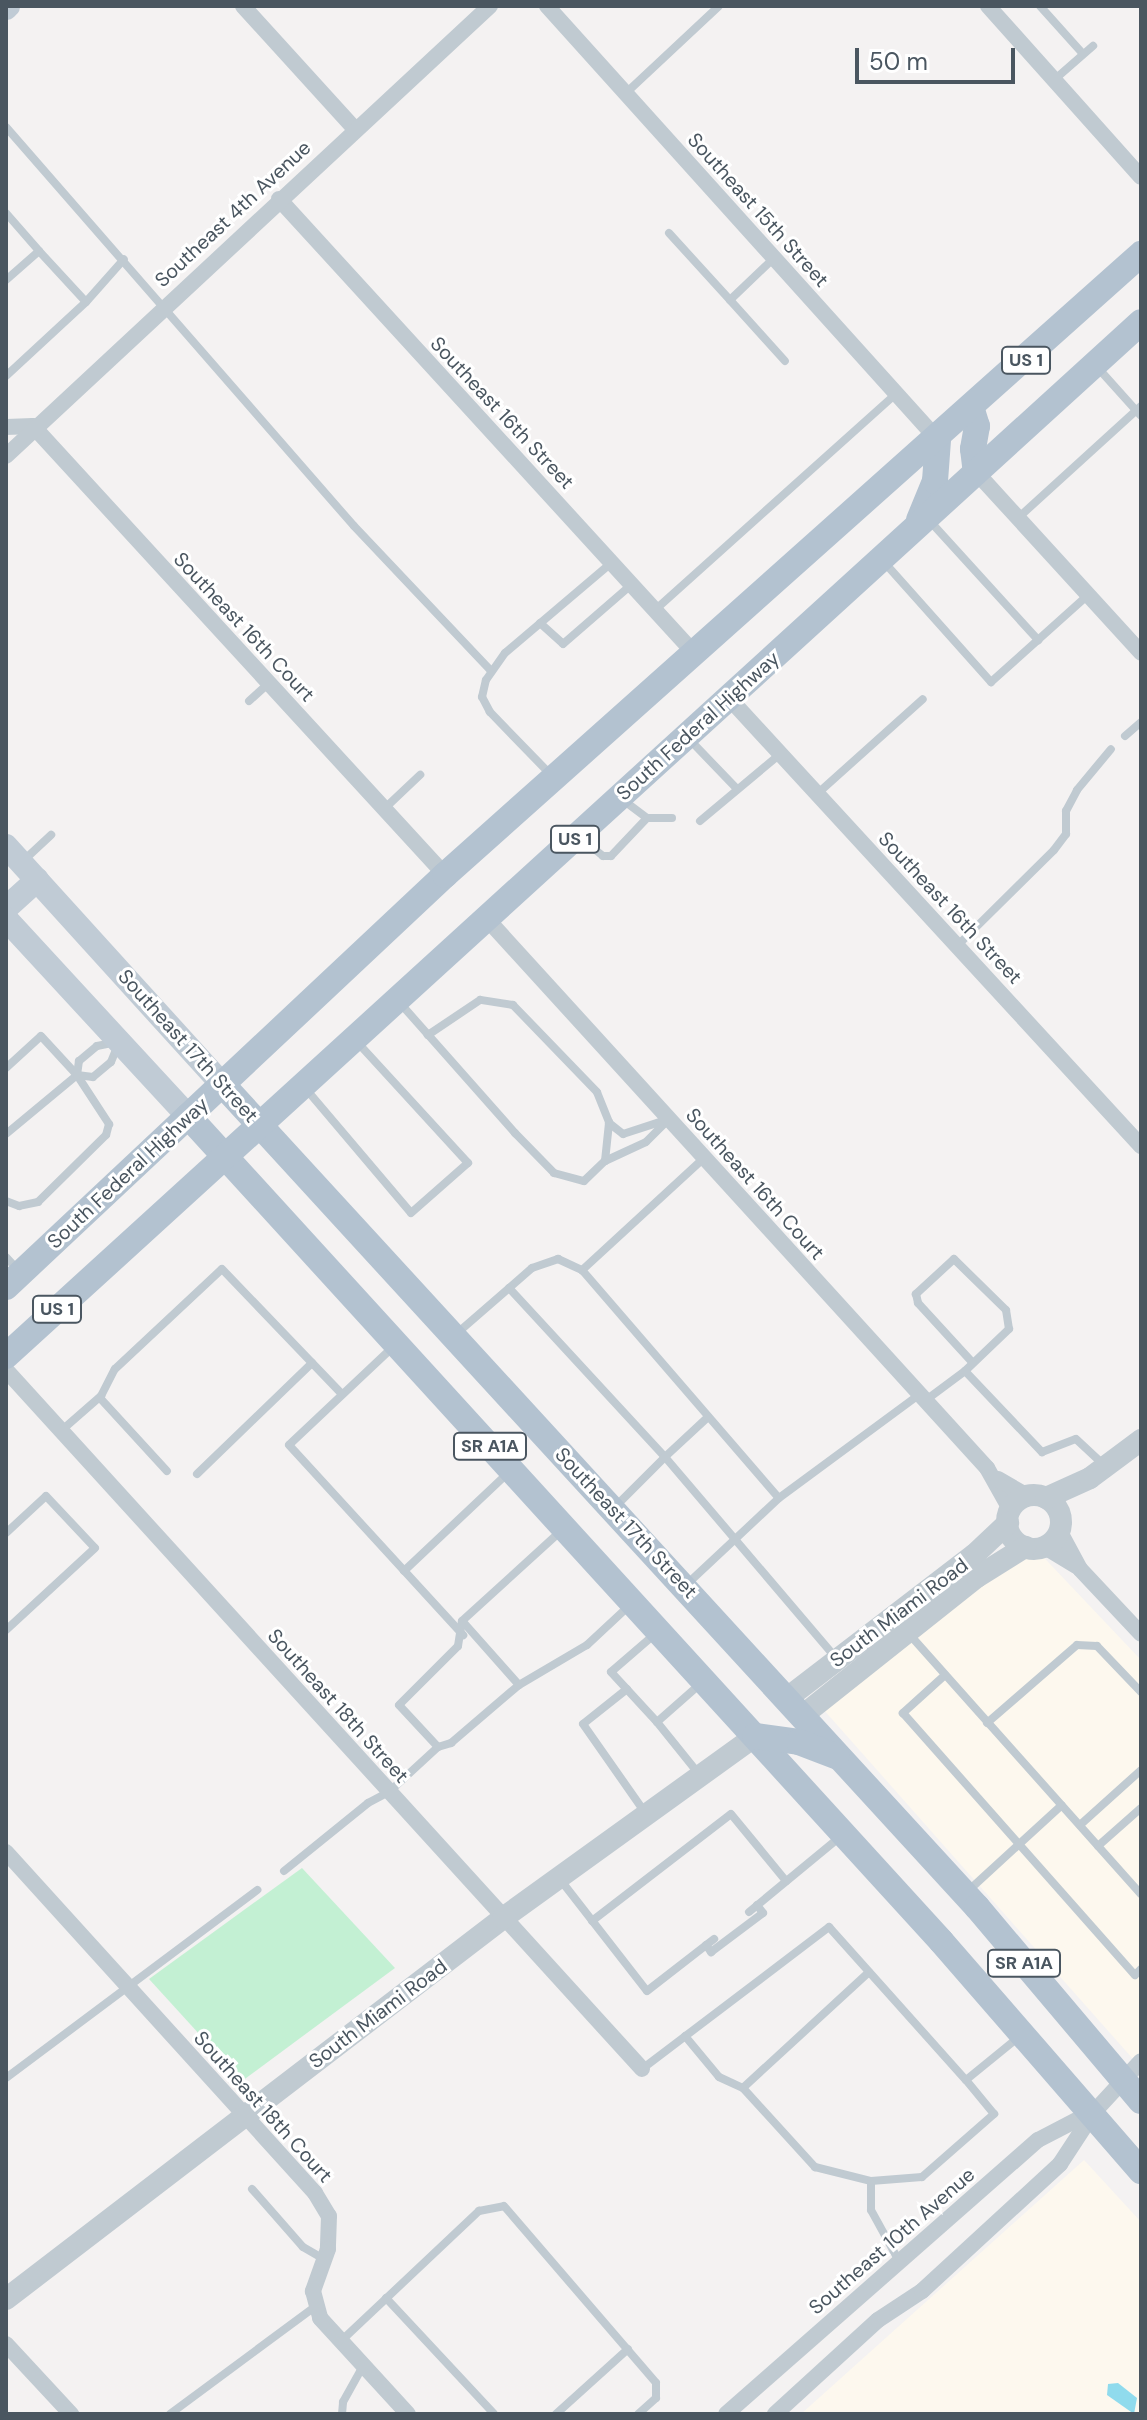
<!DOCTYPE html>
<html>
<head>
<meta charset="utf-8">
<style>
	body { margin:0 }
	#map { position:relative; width:1147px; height:2420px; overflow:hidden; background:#f4f2f2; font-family:"DM Sans",sans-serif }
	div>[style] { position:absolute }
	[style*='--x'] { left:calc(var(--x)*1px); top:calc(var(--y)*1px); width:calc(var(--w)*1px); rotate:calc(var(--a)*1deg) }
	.commercial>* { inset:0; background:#fdf8ee }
	.green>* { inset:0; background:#c3f0d3 }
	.water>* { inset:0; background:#90dbed }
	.service>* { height:8px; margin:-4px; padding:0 4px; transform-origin:4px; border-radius:4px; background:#c0cad1 }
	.minor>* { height:16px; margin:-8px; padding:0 8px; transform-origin:8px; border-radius:8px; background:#c0cad1 }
	.tertiary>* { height:22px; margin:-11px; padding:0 11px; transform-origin:11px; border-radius:11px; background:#c0cad1 }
	.tertiary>.ring { margin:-11px; padding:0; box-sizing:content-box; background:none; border:22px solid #c0cad1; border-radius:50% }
	.secondary>* { height:24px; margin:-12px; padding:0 12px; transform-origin:12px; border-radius:12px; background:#c0cbd5 }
	.primary>* { height:26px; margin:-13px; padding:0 13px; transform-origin:13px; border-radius:13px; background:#b3c2d0 }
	span { translate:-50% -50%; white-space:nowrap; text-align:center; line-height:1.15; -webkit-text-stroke:6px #fff; paint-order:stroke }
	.shield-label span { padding:2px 6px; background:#fff; border:2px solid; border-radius:6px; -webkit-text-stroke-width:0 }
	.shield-label { font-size:18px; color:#4a5660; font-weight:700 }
	.street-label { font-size:20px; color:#4a5660 }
	.frame { position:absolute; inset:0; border:8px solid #4a5660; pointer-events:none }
	.scale { position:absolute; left:855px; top:48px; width:160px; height:36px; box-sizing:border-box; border:4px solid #4a5660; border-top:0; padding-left:10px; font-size:24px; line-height:28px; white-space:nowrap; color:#4a5660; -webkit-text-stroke:6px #fff; paint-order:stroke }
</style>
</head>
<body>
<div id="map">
	<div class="commercial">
		<i style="clip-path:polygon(1031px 1544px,1141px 1660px,1141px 2068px,823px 1709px)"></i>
		<i style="clip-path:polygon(1084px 2160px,1141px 2222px,1141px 2414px,801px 2414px)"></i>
	</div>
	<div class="green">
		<i style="clip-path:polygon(302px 1868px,395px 1968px,242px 2081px,149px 1979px)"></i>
	</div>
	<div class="water">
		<i style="clip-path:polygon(1118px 2383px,1137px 2398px,1134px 2414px,1107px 2395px,1108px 2384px)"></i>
	</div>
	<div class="service">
		<i style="--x:1040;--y:6;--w:64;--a:48.1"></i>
		<i style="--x:1054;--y:80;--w:52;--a:-41.1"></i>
		<i style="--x:626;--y:93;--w:127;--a:-43.1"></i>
		<i style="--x:6;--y:127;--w:529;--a:48.91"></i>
		<i style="--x:354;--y:526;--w:199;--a:46.6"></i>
		<i style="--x:6;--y:213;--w:50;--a:49"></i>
		<i style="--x:669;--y:233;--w:91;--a:47.7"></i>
		<i style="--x:730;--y:300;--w:61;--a:-43.7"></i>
		<i style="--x:6;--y:280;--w:44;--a:-41.3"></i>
		<i style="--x:39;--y:251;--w:69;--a:47.3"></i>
		<i style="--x:730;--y:300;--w:82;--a:48"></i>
		<i style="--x:1098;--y:368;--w:64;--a:48.1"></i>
		<i style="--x:6;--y:376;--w:109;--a:-42.8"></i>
		<i style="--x:86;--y:302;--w:57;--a:-48.5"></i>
		<i style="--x:1018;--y:518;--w:166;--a:-42.3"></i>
		<i style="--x:928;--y:519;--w:164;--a:47.7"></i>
		<i style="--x:884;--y:562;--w:161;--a:48.3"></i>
		<i style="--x:991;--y:682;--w:130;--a:-41.9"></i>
		<i style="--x:655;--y:610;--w:324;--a:-41.9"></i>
		<i style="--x:540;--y:623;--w:31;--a:42"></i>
		<i style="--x:563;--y:644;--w:90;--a:-40.9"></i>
		<i style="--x:249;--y:701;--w:25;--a:-42"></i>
		<i style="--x:1125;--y:736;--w:21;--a:-41"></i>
		<i style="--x:690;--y:740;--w:68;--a:46.2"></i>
		<i style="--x:551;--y:775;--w:88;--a:-134.1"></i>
		<i style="--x:490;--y:712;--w:17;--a:-118"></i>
		<i style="--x:482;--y:697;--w:17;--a:-77"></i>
		<i style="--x:486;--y:680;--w:33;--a:-55"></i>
		<i style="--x:505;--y:653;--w:139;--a:-40.3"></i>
		<i style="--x:817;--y:794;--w:142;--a:-41.9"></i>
		<i style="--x:623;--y:800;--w:30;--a:37"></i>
		<i style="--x:647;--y:818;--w:25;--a:0"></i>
		<i style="--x:384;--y:809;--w:50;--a:-43.4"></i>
		<i style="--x:700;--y:821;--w:104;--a:-39.9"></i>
		<i style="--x:582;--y:839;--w:27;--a:39"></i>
		<i style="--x:603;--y:856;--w:8;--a:0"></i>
		<i style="--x:611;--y:856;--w:52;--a:-46.5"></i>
		<i style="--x:22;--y:862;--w:40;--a:-43"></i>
		<i style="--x:957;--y:946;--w:136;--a:-44.7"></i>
		<i style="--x:1054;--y:850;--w:20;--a:-53"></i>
		<i style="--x:1066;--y:834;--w:23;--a:-90"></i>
		<i style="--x:1066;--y:811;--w:24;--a:-62"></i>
		<i style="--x:1077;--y:790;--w:53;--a:-50.3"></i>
		<i style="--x:400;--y:1003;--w:174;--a:48.5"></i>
		<i style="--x:515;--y:1133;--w:56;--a:45.7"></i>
		<i style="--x:554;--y:1173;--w:31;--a:15"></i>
		<i style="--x:584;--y:1181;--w:29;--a:-44"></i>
		<i style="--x:605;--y:1161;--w:39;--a:-84"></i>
		<i style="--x:609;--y:1122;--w:32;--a:-112"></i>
		<i style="--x:597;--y:1092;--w:121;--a:-134"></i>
		<i style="--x:513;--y:1005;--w:33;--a:-171"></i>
		<i style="--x:480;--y:1000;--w:63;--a:146.1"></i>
		<i style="--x:6;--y:1068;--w:47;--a:-42.4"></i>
		<i style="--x:41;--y:1036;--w:53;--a:47.3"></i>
		<i style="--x:77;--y:1075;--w:59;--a:56.9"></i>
		<i style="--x:109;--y:1124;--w:11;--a:105"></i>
		<i style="--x:106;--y:1135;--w:95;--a:135.4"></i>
		<i style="--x:38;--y:1202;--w:19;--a:168"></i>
		<i style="--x:19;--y:1206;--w:14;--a:-159"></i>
		<i style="--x:77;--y:1075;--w:16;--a:7"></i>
		<i style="--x:93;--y:1077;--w:23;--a:-40"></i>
		<i style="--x:111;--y:1062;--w:16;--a:-68"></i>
		<i style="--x:306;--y:1089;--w:162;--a:49.7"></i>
		<i style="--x:411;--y:1213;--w:76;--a:-41.3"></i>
		<i style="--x:468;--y:1163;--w:164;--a:-132.5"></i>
		<i style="--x:609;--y:1123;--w:18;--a:38"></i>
		<i style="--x:623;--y:1134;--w:48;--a:-18.1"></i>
		<i style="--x:6;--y:1134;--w:92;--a:-39.7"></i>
		<i style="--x:77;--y:1075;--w:14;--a:-82"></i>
		<i style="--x:79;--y:1061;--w:23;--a:-40"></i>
		<i style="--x:97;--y:1046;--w:16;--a:-11"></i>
		<i style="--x:704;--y:1158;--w:166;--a:137.4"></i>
		<i style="--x:582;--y:1270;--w:301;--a:49.2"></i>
		<i style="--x:605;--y:1161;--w:45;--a:-24.9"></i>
		<i style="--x:646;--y:1142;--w:33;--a:-45"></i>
		<i style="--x:6;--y:1257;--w:19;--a:47"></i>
		<i style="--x:509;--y:1288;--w:230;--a:47.3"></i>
		<i style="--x:665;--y:1457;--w:72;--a:135"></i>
		<i style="--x:455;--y:1335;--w:102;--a:-41"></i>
		<i style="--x:532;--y:1268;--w:28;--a:-19"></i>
		<i style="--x:558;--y:1259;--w:26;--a:25"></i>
		<i style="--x:394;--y:1346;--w:144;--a:136.7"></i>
		<i style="--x:289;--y:1445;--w:258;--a:47.5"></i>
		<i style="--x:965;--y:1371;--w:112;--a:46.5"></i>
		<i style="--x:1042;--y:1452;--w:36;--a:-21"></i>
		<i style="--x:1076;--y:1439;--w:40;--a:43"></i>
		<i style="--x:100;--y:1398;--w:99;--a:47.5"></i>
		<i style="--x:926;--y:1400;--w:49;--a:-36.6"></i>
		<i style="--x:965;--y:1371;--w:61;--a:-43.7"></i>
		<i style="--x:1009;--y:1329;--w:19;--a:-99"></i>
		<i style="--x:1006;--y:1310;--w:73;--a:-135.6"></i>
		<i style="--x:954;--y:1259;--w:52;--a:137.4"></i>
		<i style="--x:916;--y:1294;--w:9;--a:77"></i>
		<i style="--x:918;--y:1303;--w:81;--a:47.5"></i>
		<i style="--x:708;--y:1417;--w:59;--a:137.1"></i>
		<i style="--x:665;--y:1457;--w:264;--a:49.6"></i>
		<i style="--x:62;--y:1430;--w:52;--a:-41.1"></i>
		<i style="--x:101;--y:1396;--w:30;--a:-63"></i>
		<i style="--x:115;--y:1369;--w:146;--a:-43.1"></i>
		<i style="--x:222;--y:1269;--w:173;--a:46.2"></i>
		<i style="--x:197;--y:1474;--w:160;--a:-44"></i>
		<i style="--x:6;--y:1533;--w:54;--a:-42.8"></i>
		<i style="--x:46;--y:1496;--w:71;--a:46.7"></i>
		<i style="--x:95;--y:1548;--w:121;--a:137.3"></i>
		<i style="--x:404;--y:1571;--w:143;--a:-43.3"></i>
		<i style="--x:685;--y:1586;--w:129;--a:-43.1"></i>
		<i style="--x:779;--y:1498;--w:175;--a:-36.4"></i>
		<i style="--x:655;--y:1634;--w:58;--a:139.2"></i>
		<i style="--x:611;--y:1672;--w:68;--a:47.4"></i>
		<i style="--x:657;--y:1722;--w:56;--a:-41.4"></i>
		<i style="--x:910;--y:1635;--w:347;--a:48.3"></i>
		<i style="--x:945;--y:1675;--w:57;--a:137.9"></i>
		<i style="--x:903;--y:1713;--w:350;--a:48.5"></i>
		<i style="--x:1135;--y:1975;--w:8;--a:-45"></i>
		<i style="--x:519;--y:1685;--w:79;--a:-30.5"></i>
		<i style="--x:587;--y:1645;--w:60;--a:-43"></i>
		<i style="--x:627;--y:1689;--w:56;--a:141.5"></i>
		<i style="--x:583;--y:1724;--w:110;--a:55"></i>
		<i style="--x:657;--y:1722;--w:67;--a:51.1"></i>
		<i style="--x:987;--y:1723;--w:119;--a:-40.9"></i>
		<i style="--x:1077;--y:1645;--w:20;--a:3"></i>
		<i style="--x:1097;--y:1646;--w:64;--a:46.3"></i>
		<i style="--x:438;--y:1747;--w:14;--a:-17"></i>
		<i style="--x:451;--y:1743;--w:89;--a:-40.5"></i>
		<i style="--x:519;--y:1685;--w:84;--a:-131.6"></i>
		<i style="--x:1080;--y:1825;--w:82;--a:-42"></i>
		<i style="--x:1098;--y:1846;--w:57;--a:-41.5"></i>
		<i style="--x:284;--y:1871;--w:108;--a:-39"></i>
		<i style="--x:368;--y:1803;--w:24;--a:-28"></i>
		<i style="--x:389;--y:1792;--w:67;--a:-42.6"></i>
		<i style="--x:438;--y:1747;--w:57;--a:-132.9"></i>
		<i style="--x:399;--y:1705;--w:83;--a:-45"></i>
		<i style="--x:458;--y:1646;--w:25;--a:-81"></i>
		<i style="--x:462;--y:1621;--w:134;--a:-42.3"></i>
		<i style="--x:559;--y:1878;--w:143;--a:52.1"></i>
		<i style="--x:647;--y:1991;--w:85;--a:-37.8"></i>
		<i style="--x:968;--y:1891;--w:127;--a:-42.5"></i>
		<i style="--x:749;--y:1912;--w:118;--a:-39.5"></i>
		<i style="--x:592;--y:1921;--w:175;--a:-37.6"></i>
		<i style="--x:731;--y:1814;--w:87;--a:50.6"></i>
		<i style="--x:706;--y:1945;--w:9;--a:54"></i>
		<i style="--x:711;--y:1952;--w:65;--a:-36.9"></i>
		<i style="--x:763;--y:1913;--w:10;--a:-127"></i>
		<i style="--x:869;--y:1972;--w:171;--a:137.4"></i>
		<i style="--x:743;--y:2088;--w:107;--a:47.7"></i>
		<i style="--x:815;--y:2167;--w:58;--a:14"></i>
		<i style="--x:685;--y:2036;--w:53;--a:50.3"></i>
		<i style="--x:719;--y:2077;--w:26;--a:25"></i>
		<i style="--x:642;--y:2069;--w:235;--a:-37.2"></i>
		<i style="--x:829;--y:1927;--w:205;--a:48.2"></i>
		<i style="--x:966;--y:2080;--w:70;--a:-39.2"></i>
		<i style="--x:6;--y:2078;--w:314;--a:-36.8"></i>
		<i style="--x:252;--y:2189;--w:77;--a:48.7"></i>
		<i style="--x:303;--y:2247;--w:24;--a:30"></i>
		<i style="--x:899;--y:2261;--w:58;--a:-118.8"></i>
		<i style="--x:871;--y:2210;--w:29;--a:-90"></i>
		<i style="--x:871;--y:2181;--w:51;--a:-4.5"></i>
		<i style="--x:922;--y:2177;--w:96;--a:-41.2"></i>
		<i style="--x:994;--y:2114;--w:44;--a:-129.5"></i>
		<i style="--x:386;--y:2298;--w:158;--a:47"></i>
		<i style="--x:341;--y:2341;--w:190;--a:-43.3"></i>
		<i style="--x:479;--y:2211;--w:25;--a:-11"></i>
		<i style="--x:504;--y:2206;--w:233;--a:49.3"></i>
		<i style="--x:656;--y:2383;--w:15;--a:90"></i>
		<i style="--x:656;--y:2398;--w:24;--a:138"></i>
		<i style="--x:170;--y:2414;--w:182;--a:-36.5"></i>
		<i style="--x:342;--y:2414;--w:12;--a:-85"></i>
		<i style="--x:343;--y:2402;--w:41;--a:-60.9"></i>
		<i style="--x:556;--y:2414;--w:97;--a:-42.1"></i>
	</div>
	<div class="minor">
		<i style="--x:243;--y:6;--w:166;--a:47.7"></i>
		<i style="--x:547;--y:6;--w:584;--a:47.98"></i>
		<i style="--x:988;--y:6;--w:229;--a:48.2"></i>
		<i style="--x:279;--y:199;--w:617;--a:47.56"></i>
		<i style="--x:33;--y:426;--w:609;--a:47.46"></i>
		<i style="--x:6;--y:427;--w:27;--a:-2"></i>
		<i style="--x:6;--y:456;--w:661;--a:-42.92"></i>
		<i style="--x:976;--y:472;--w:245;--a:47.6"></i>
		<i style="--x:729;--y:698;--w:609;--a:47.4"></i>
		<i style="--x:487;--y:919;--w:743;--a:47.67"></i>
		<i style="--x:987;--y:1468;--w:47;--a:60.7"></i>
		<i style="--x:6;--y:1370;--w:945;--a:47.7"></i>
		<i style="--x:998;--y:1479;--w:34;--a:30"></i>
		<i style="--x:1059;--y:1530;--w:44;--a:61.7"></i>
		<i style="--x:1080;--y:1569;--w:89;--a:46.8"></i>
		<i style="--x:1043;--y:1546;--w:39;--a:31"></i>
		<i style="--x:6;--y:1852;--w:460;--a:47.8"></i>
		<i style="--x:315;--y:2193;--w:27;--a:59"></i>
		<i style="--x:329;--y:2216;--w:33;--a:92"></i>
		<i style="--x:328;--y:2249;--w:45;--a:109.7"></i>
		<i style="--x:313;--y:2291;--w:28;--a:75"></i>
		<i style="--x:320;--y:2318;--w:130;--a:47.5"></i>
		<i style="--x:6;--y:2344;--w:96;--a:47.1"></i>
		<i style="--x:726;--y:2414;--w:415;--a:-41.3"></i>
		<i style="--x:1038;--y:2140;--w:61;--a:-27.4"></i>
		<i style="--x:775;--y:2414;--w:139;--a:-42.4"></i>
		<i style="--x:878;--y:2320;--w:53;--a:-33.4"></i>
		<i style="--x:922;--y:2291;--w:188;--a:-42.6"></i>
		<i style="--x:1060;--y:2164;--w:62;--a:-56.8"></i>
		<i style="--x:1094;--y:2112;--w:69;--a:-47.3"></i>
	</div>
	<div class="tertiary">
		<i class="ring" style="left:1007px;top:1495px;width:32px;height:32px"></i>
		<i style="--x:1046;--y:1498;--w:48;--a:-24.4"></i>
		<i style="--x:1090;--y:1478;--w:64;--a:-36.7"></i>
		<i style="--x:786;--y:1699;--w:237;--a:-37.5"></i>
		<i style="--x:974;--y:1555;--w:47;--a:-43.3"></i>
		<i style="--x:802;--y:1716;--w:223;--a:-38.5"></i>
		<i style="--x:977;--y:1577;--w:57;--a:-32"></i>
		<i style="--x:6;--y:2299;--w:626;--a:-37.47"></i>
		<i style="--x:503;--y:1918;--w:311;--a:-35.8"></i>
	</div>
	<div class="secondary">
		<i style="--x:6;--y:8;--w:3;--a:-45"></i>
		<i style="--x:6;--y:846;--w:321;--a:47.8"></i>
		<i style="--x:6;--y:908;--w:42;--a:-42.1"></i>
		<i style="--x:6;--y:919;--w:268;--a:47.3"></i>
	</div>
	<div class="primary">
		<i style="--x:972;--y:410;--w:17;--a:73"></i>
		<i style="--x:977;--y:426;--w:23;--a:100"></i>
		<i style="--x:973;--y:449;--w:23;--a:83"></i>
		<i style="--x:919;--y:520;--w:42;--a:-67.7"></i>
		<i style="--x:935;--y:481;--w:41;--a:-85.8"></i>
		<i style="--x:222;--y:1084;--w:1117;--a:47.47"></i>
		<i style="--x:977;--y:1907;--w:254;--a:49.8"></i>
		<i style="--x:188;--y:1116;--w:1117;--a:47.61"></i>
		<i style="--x:941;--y:1941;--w:305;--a:49"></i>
		<i style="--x:6;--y:1287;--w:602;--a:-43.18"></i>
		<i style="--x:445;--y:875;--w:933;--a:-41.74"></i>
		<i style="--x:6;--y:1356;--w:1535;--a:-42.33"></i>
		<i style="--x:755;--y:1736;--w:44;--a:7.8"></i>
		<i style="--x:799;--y:1742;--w:40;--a:21"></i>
	</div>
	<div class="shield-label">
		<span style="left:1026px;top:360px">US 1</span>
		<span style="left:575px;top:839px">US 1</span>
		<span style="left:57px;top:1309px">US 1</span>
		<span style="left:490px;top:1446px">SR A1A</span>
		<span style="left:1024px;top:1963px">SR A1A</span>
	</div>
	<div class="street-label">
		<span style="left:758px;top:210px;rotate:48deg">Southeast 15th Street</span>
		<span style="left:233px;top:214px;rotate:-43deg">Southeast 4th Avenue</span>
		<span style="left:502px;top:413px;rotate:47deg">Southeast 16th Street</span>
		<span style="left:244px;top:627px;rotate:47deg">Southeast 16th Court</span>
		<span style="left:698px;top:726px;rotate:-42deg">South Federal Highway</span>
		<span style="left:950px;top:908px;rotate:47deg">Southeast 16th Street</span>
		<span style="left:188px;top:1046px;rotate:48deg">Southeast 17th Street</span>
		<span style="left:128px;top:1173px;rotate:-43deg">South Federal Highway</span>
		<span style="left:755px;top:1184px;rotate:48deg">Southeast 16th Court</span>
		<span style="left:626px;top:1523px;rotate:47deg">Southeast 17th Street</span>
		<span style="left:899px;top:1613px;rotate:-37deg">South Miami Road</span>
		<span style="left:338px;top:1706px;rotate:48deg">Southeast 18th Street</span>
		<span style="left:378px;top:2014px;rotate:-37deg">South Miami Road</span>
		<span style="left:263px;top:2107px;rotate:48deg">Southeast 18th Court</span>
		<span style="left:892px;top:2241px;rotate:-41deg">Southeast 10th Avenue</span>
	</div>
	<div class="frame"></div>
	<div class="scale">50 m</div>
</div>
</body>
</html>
